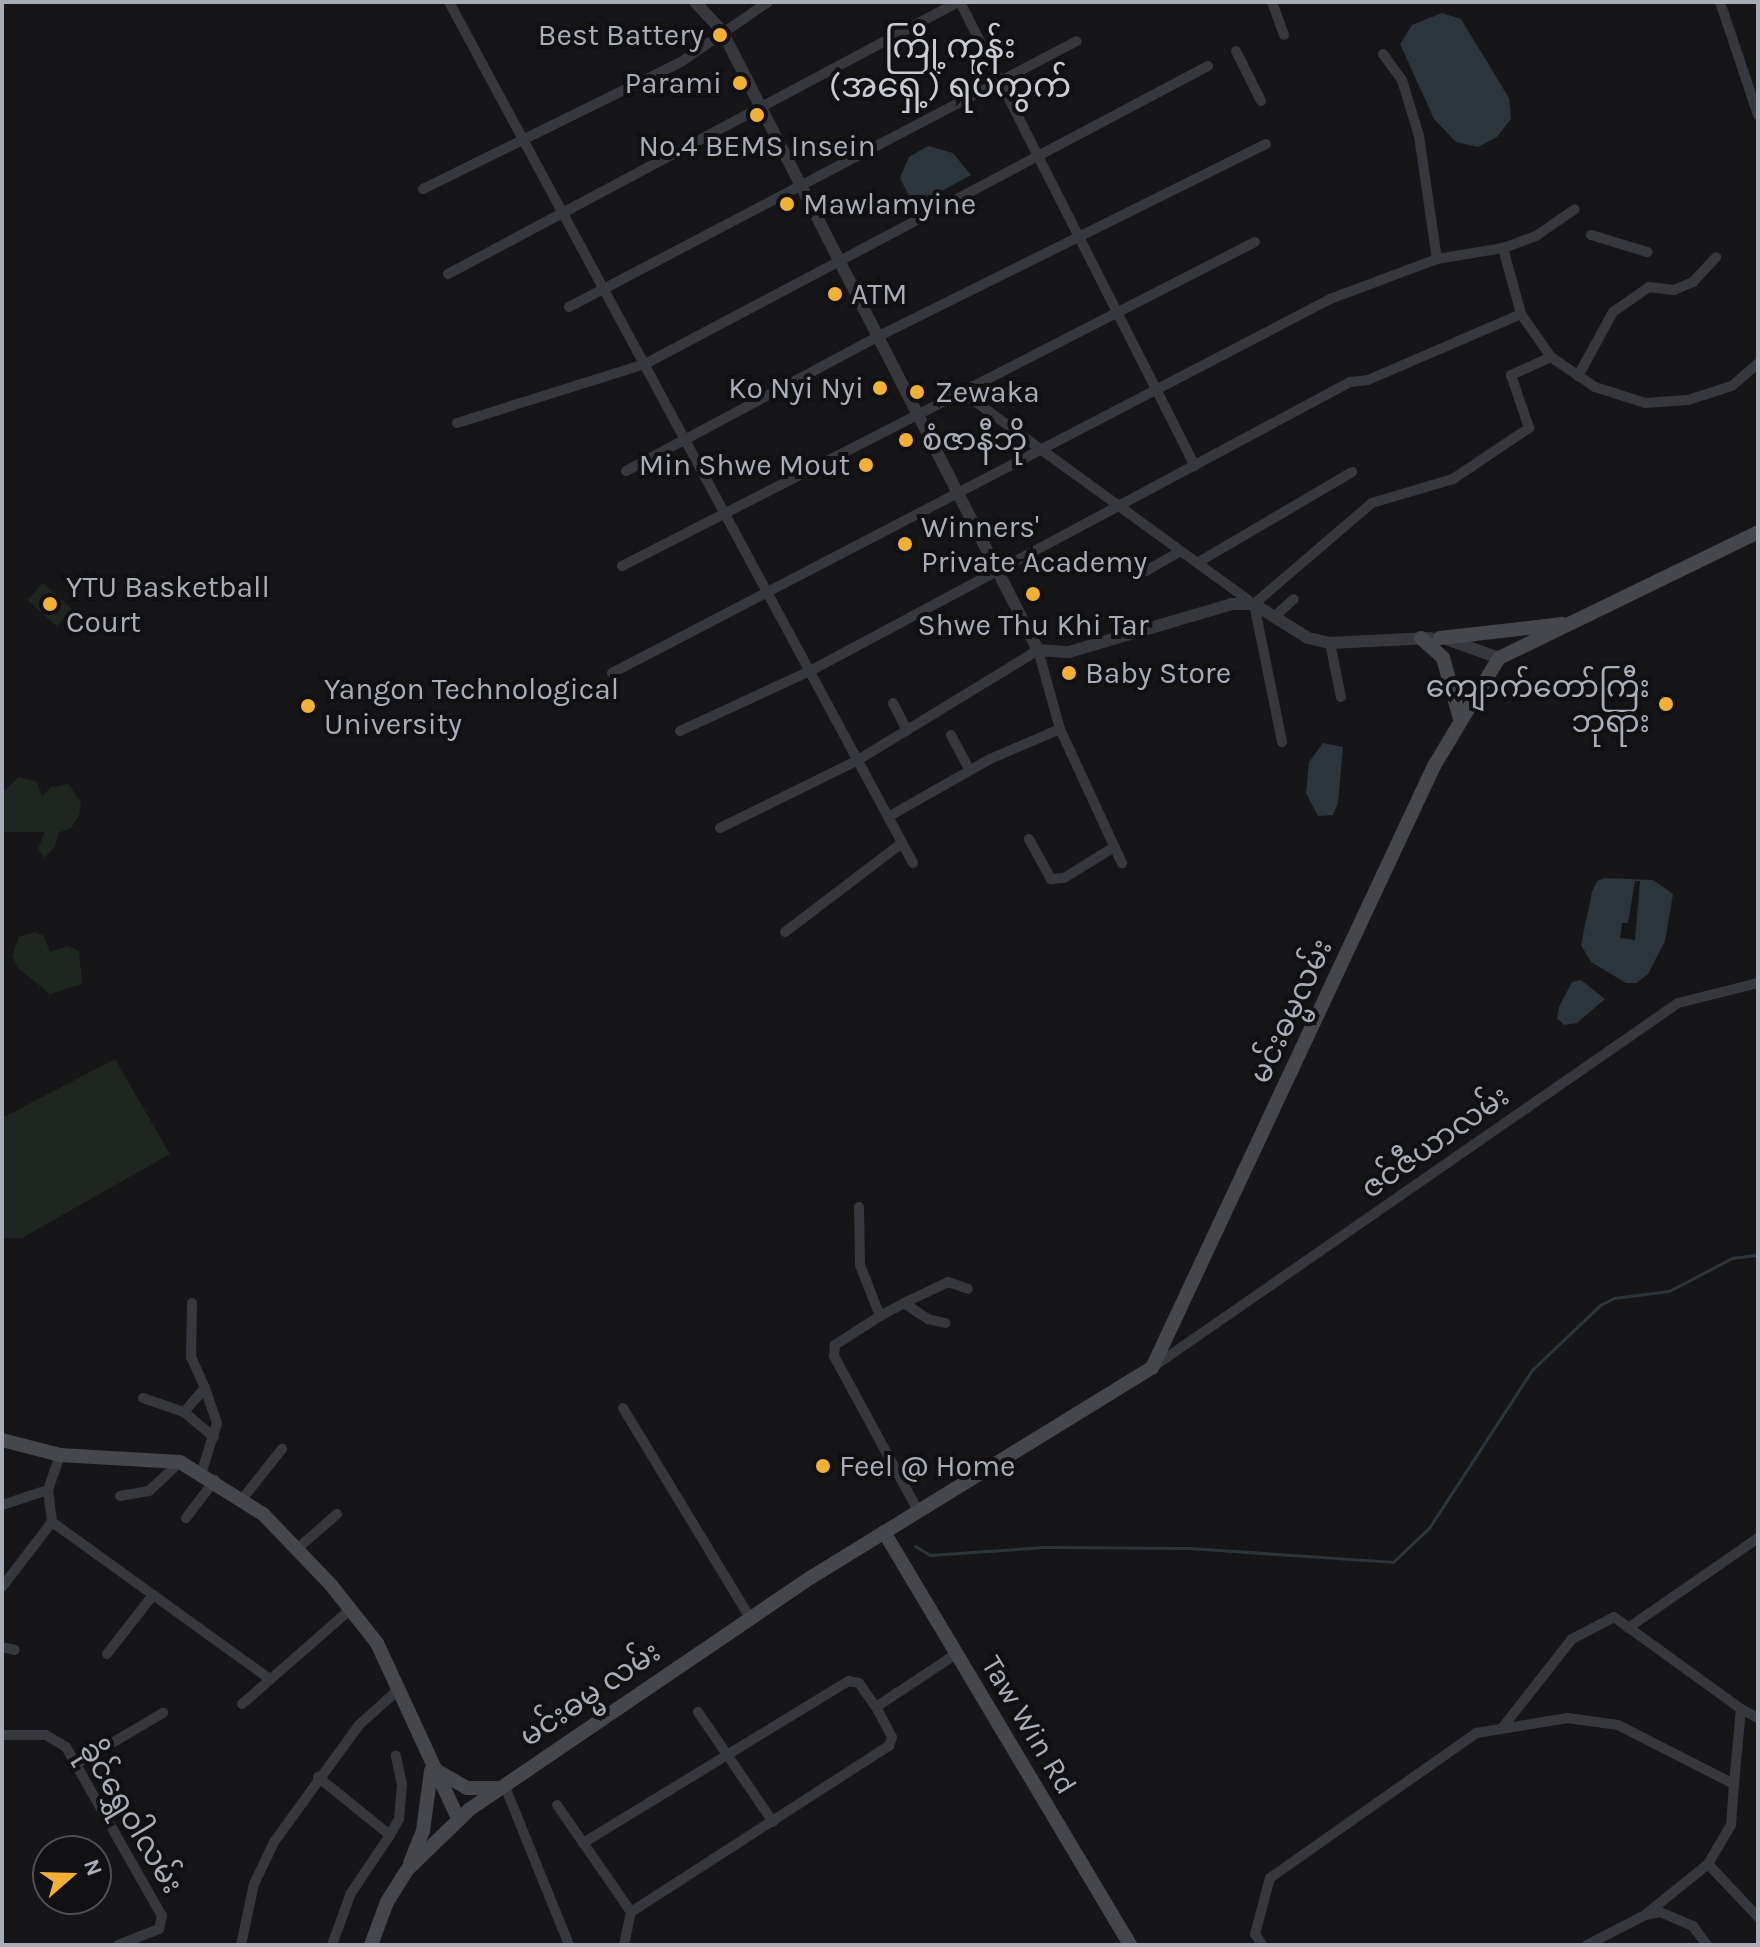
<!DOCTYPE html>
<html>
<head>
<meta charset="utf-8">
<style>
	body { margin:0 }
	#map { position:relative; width:1760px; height:1947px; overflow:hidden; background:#161618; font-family:Karla,"Noto Sans Myanmar",sans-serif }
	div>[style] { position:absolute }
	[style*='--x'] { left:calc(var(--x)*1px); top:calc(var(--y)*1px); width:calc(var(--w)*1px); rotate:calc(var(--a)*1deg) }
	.green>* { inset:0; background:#1e261f; transform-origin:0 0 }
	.water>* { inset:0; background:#2c353c }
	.pier>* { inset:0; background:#161618 }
	.stream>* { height:3px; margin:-1.5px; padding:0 1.5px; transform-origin:1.5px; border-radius:1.5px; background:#2c353c }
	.minor>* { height:10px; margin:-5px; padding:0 5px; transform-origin:5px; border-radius:5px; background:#37383d }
	.tertiary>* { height:12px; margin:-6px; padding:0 6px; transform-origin:6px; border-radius:6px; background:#37383d }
	.secondary>* { height:14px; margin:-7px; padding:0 7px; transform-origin:7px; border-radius:7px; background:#45474d }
	.dots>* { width:22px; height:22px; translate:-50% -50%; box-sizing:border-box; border:4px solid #111113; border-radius:50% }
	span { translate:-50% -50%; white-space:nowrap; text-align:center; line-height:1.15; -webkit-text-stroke:8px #111113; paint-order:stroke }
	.poi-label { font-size:30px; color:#a8adb8 }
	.right { translate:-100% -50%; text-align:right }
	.left { translate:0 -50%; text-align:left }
	.street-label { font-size:30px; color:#a8adb8 }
	.quarter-label { font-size:34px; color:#c9ccd4 }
	.frame { position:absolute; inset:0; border:4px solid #a8adb8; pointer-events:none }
	.north { position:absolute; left:32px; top:1835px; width:80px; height:80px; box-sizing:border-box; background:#111113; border:2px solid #4d4f55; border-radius:50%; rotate:70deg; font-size:22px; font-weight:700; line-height:32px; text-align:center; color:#a8adb8 }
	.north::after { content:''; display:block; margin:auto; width:28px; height:36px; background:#f2b134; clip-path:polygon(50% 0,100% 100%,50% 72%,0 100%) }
</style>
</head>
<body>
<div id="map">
	<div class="green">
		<i style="left:43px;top:583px;width:39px;height:23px;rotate:42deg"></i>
		<i style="clip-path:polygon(19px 777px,36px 781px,42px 796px,51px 787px,68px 784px,81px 802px,79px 816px,71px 828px,58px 833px,55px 847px,44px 858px,38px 848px,45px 832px,2px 832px,2px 793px)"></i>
		<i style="clip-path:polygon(35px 932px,44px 936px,50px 952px,67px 946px,79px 951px,82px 984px,50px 994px,19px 969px,12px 957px,19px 937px)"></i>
		<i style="clip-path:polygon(115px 1059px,170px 1154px,22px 1238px,2px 1238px,2px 1118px)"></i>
	</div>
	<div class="water">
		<i style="clip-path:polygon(1442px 13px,1461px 19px,1509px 98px,1511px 119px,1497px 137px,1478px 147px,1456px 142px,1434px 119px,1400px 44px,1412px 25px)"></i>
		<i style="clip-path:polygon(928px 146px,953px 153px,971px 175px,914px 206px,900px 178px,909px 157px)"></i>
		<i style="clip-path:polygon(1323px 743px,1343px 747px,1338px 803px,1333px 815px,1318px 816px,1306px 793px,1309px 762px)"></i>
		<i style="clip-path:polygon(1605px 878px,1653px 880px,1673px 894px,1665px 941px,1648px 974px,1636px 983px,1626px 983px,1591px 962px,1581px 945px,1592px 892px,1597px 881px)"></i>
		<i style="clip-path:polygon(1581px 980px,1605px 999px,1577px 1023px,1564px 1025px,1557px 1018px,1559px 1007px,1572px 982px)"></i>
	</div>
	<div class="pier">
		<i style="clip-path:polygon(1635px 881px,1640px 881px,1635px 940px,1620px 938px,1622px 923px,1628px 923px)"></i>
	</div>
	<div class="stream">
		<i style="--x:915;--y:1546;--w:17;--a:31"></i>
		<i style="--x:930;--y:1555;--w:114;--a:-4"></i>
		<i style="--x:1044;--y:1547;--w:145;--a:0.4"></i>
		<i style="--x:1189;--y:1548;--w:204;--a:3.9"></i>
		<i style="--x:1393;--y:1562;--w:50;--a:-43.4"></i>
		<i style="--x:1429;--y:1528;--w:189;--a:-56.9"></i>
		<i style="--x:1532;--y:1370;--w:94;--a:-43.7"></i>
		<i style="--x:1600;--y:1305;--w:16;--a:-27"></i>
		<i style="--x:1614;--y:1298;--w:55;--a:-7.3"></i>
		<i style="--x:1669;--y:1291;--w:71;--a:-27.6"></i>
		<i style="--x:1732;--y:1258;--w:26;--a:-7"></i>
	</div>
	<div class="minor">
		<i style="--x:449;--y:2;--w:978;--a:61.68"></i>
		<i style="--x:960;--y:2;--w:520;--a:63.14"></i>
		<i style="--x:1272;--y:2;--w:35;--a:70"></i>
		<i style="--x:1720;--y:2;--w:119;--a:71.4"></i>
		<i style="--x:1236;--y:51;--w:56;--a:63.4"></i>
		<i style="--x:1383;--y:54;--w:32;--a:54"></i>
		<i style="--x:1402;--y:80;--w:59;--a:73.1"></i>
		<i style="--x:1419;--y:136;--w:124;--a:81.7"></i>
		<i style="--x:423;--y:189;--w:288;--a:-26.2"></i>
		<i style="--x:681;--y:62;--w:106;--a:-34.6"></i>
		<i style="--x:1591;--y:235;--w:59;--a:16.9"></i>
		<i style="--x:1503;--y:248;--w:68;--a:74.7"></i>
		<i style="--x:1521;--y:314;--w:52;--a:55.1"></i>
		<i style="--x:1551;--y:357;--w:53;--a:34.3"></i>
		<i style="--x:1595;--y:387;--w:52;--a:17.7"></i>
		<i style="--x:1645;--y:403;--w:43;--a:-4"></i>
		<i style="--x:1688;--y:400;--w:46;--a:-17.7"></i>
		<i style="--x:1732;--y:386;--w:35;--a:-41"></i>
		<i style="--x:448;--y:274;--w:578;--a:-28.07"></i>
		<i style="--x:569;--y:307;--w:573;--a:-27.64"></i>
		<i style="--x:1578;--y:376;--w:73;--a:-61.3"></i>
		<i style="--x:1613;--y:312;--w:44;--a:-34.8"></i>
		<i style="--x:1649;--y:287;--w:25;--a:7"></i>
		<i style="--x:1674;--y:290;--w:21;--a:-23"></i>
		<i style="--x:1693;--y:282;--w:34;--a:-47"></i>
		<i style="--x:962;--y:392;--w:361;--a:36"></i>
		<i style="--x:457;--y:423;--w:197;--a:-17.4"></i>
		<i style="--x:645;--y:364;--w:637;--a:-27.89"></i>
		<i style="--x:626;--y:471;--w:287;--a:-28.1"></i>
		<i style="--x:879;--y:336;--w:432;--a:-26.4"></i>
		<i style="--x:1197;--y:563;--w:180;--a:-30.4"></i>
		<i style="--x:622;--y:566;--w:711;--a:-27.11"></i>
		<i style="--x:1146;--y:571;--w:39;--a:-30"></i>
		<i style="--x:1254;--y:604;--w:155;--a:-40.6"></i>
		<i style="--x:1372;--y:503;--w:84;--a:-16.5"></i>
		<i style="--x:1453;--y:479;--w:92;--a:-33.9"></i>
		<i style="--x:1529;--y:428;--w:56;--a:-108.8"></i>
		<i style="--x:1511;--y:375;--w:44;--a:-24.2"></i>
		<i style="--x:1254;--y:604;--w:141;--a:78.5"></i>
		<i style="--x:1275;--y:616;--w:25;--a:-42"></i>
		<i style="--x:1330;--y:643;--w:55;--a:78.5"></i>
		<i style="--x:612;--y:673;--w:810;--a:-27.51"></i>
		<i style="--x:1330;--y:299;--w:114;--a:-20.5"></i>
		<i style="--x:1437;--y:259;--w:67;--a:-9.5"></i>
		<i style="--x:1503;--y:248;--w:35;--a:-20"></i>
		<i style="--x:1536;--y:236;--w:47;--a:-34.7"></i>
		<i style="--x:893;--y:703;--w:31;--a:63"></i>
		<i style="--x:680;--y:731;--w:145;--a:-24.8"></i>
		<i style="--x:812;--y:670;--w:610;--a:-28.16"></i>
		<i style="--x:1350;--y:382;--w:18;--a:-6"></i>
		<i style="--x:1368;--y:380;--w:167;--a:-23.3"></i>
		<i style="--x:951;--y:735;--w:40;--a:62"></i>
		<i style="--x:888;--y:817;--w:117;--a:-29.6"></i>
		<i style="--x:990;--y:759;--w:76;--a:-23.2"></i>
		<i style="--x:720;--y:828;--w:154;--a:-26.2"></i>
		<i style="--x:858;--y:760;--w:211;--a:-31.4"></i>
		<i style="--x:1038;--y:650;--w:82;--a:74.4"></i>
		<i style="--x:1060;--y:729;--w:148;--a:65.2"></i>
		<i style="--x:1029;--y:839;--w:46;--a:61.2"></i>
		<i style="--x:1051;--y:879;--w:13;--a:-4"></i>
		<i style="--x:1064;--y:878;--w:59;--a:-31.8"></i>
		<i style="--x:785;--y:932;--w:147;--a:-37.3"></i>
		<i style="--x:859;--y:1207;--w:58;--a:89"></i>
		<i style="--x:860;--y:1265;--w:55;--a:68.6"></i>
		<i style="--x:880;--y:1316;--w:54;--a:147.2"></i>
		<i style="--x:835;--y:1345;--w:11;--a:95"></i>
		<i style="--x:834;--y:1356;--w:176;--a:61.5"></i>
		<i style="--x:904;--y:1303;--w:49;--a:-25.5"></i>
		<i style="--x:948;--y:1282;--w:21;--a:19"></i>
		<i style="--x:880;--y:1316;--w:27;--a:-28"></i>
		<i style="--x:904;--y:1303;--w:29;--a:34"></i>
		<i style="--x:928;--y:1319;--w:18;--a:13"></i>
		<i style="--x:1153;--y:1367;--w:639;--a:-34.73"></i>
		<i style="--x:1678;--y:1003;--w:82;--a:-14"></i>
		<i style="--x:143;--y:1398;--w:43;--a:18.9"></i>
		<i style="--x:184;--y:1412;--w:39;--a:40"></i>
		<i style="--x:623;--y:1408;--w:245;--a:58.8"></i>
		<i style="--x:184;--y:1412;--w:32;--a:-49"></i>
		<i style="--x:205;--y:1388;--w:34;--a:-114"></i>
		<i style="--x:191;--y:1357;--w:54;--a:-88.9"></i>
		<i style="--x:202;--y:1471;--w:50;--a:-72.6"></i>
		<i style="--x:217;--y:1423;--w:37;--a:-109"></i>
		<i style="--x:120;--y:1496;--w:29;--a:-10"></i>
		<i style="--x:149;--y:1491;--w:42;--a:-43.1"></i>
		<i style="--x:243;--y:1498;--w:63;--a:-51.5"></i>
		<i style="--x:2;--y:1505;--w:48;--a:-18.1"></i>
		<i style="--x:186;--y:1518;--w:48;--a:-52.7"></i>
		<i style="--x:52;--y:1522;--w:266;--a:35.8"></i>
		<i style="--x:297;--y:1549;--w:53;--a:-41.2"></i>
		<i style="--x:2;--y:1587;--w:82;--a:-52.4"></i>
		<i style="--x:52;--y:1522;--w:32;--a:-97"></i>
		<i style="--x:48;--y:1490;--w:37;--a:-71"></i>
		<i style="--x:1628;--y:1628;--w:158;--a:-34.7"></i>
		<i style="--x:2;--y:1647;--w:13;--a:13"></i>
		<i style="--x:107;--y:1654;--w:75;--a:-52.1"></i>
		<i style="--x:242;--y:1704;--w:146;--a:-41.1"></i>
		<i style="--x:698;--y:1712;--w:133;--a:55.7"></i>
		<i style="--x:1502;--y:1728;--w:113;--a:-51.8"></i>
		<i style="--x:1572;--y:1639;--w:47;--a:-27.6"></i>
		<i style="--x:1614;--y:1617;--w:157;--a:35.9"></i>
		<i style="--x:2;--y:1735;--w:44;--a:0"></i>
		<i style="--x:46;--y:1735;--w:23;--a:31"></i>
		<i style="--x:66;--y:1747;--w:194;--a:60.4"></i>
		<i style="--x:162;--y:1916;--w:13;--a:103"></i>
		<i style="--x:159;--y:1929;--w:44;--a:158.7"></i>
		<i style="--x:78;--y:1763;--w:99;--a:-30.5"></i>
		<i style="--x:318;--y:1777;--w:92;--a:38.9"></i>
		<i style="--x:390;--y:1835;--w:70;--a:123.9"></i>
		<i style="--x:351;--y:1893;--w:55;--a:110.1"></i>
		<i style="--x:504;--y:1784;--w:174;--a:68"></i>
		<i style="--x:557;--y:1805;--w:130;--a:55.3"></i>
		<i style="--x:631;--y:1912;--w:34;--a:102"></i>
		<i style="--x:390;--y:1835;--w:18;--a:-61"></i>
		<i style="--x:399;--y:1819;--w:34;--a:-85"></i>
		<i style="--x:402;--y:1785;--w:30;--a:-102"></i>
		<i style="--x:583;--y:1843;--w:311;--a:-31.4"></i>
		<i style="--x:848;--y:1681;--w:11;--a:10"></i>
		<i style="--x:859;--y:1683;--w:29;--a:55"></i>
		<i style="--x:876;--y:1707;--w:96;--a:-33.5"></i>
		<i style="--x:1708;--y:1864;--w:73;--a:46.7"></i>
		<i style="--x:631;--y:1912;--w:307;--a:-32.8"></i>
		<i style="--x:889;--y:1746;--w:9;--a:-72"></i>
		<i style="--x:892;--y:1737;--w:34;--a:-118"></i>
		<i style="--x:1647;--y:1915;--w:13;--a:-13"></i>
		<i style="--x:1660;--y:1912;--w:36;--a:23"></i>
		<i style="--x:1693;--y:1926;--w:24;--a:54"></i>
		<i style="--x:241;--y:1945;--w:62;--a:-78"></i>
		<i style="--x:254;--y:1884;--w:47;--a:-64.5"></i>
		<i style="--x:274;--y:1842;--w:145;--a:-54"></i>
		<i style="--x:359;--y:1725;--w:52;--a:-41.9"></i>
		<i style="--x:1262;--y:1945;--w:13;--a:-122"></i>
		<i style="--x:1255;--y:1934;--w:58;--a:-75"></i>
		<i style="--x:1270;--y:1878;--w:252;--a:-35.1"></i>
		<i style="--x:1476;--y:1733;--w:93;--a:-9.3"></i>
		<i style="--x:1568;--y:1718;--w:50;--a:8"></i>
		<i style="--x:1618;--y:1725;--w:130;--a:27"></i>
		<i style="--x:1734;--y:1784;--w:75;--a:-84.7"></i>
		<i style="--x:1741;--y:1709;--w:19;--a:28"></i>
		<i style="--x:1587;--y:1945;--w:65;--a:-27.3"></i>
		<i style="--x:1645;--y:1915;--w:81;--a:-39"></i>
		<i style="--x:1708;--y:1864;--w:45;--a:-59.5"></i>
		<i style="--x:1731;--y:1825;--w:41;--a:-85.8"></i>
	</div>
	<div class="tertiary">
		<i style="--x:695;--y:2;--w:40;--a:47"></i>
		<i style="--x:722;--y:31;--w:695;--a:62.96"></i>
		<i style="--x:1038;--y:650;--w:31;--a:4"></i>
		<i style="--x:1069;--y:652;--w:170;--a:-16.4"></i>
		<i style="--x:1232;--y:604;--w:22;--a:0"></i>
		<i style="--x:1254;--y:604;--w:64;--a:32.2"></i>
		<i style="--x:1308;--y:638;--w:23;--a:13"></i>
		<i style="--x:1330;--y:643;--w:101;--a:-2.8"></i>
		<i style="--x:1449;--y:640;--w:53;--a:19.8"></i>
	</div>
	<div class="secondary">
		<i style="--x:1421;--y:638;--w:30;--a:42"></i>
		<i style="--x:1443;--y:658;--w:63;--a:74.4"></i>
		<i style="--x:1440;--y:638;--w:123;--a:-6.5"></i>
		<i style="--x:2;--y:1440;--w:60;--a:14.5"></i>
		<i style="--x:60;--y:1455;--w:120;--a:3.3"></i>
		<i style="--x:180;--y:1462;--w:98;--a:32.1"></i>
		<i style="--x:263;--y:1514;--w:98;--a:46.2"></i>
		<i style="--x:331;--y:1585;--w:74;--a:51.6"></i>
		<i style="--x:377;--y:1643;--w:193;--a:65.2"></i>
		<i style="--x:884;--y:1532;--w:481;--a:59.2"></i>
		<i style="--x:434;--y:1769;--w:38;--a:30"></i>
		<i style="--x:467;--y:1788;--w:32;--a:0"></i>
		<i style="--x:410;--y:1863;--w:35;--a:-68"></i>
		<i style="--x:423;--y:1831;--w:61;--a:-82.4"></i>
		<i style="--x:371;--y:1945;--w:46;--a:-69.6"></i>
		<i style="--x:387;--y:1902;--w:39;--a:-58"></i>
		<i style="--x:408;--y:1869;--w:86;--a:-44.1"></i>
		<i style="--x:470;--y:1809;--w:411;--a:-34.2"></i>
		<i style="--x:810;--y:1578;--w:401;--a:-31.6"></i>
		<i style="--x:1152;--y:1368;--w:665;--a:-64.9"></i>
		<i style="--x:1434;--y:766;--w:126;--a:-59"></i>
		<i style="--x:1499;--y:658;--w:288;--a:-25.9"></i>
	</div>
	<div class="dots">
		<i style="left:720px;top:35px;background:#f2b134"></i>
		<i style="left:740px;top:83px;background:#f2b134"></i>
		<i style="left:757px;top:115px;background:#f2b134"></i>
		<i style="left:787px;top:204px;background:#f2b134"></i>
		<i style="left:835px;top:294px;background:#f2b134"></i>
		<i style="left:880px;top:388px;background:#f2b134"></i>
		<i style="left:917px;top:392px;background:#f2b134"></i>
		<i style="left:906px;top:440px;background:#f2b134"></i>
		<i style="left:866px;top:465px;background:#f2b134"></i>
		<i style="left:905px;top:544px;background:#f2b134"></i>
		<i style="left:1033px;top:594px;background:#f2b134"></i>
		<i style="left:50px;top:604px;background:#f2b134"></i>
		<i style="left:1069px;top:673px;background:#f2b134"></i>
		<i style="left:1666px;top:704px;background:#f2b134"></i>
		<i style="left:308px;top:706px;background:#f2b134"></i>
		<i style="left:823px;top:1466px;background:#f2b134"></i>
	</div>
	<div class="poi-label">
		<span class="right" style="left:704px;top:35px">Best Battery</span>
		<span class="right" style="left:722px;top:83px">Parami</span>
		<span style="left:757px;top:146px">No.4 BEMS Insein</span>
		<span class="left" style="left:803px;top:204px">Mawlamyine</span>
		<span class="left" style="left:851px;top:294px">ATM</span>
		<span class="right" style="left:864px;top:388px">Ko Nyi Nyi</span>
		<span class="left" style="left:935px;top:392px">Zewaka</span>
		<span class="left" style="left:922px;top:440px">စံဇာနီဘို</span>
		<span class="right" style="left:850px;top:465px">Min Shwe Mout</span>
		<span class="left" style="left:921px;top:544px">Winners'<br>Private Academy</span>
		<span class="left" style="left:66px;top:604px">YTU Basketball<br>Court</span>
		<span style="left:1033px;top:625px">Shwe Thu Khi Tar</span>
		<span class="left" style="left:1085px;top:673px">Baby Store</span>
		<span class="right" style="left:1650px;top:704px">ကျောက်တော်ကြီး<br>ဘုရား</span>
		<span class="left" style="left:324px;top:706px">Yangon Technological<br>University</span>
		<span class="left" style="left:839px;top:1466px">Feel @ Home</span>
	</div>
	<div class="street-label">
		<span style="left:1291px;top:1011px;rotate:-65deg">မင်းဓမ္မလမ်း</span>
		<span style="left:1435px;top:1142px;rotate:-35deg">ဇင်ဇီယာလမ်း</span>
		<span style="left:590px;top:1694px;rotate:-34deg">မင်းဓမ္မ လမ်း</span>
		<span style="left:1029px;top:1725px;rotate:59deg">Taw Win Rd</span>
		<span style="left:131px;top:1817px;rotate:59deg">ခိုင်ရွှေဝါလမ်း</span>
	</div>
	<div class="quarter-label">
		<span style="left:950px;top:67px">ကြို့ကုန်း<br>(အရှေ့) ရပ်ကွက်</span>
	</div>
	<div class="frame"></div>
	<div class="north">N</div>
</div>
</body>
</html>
